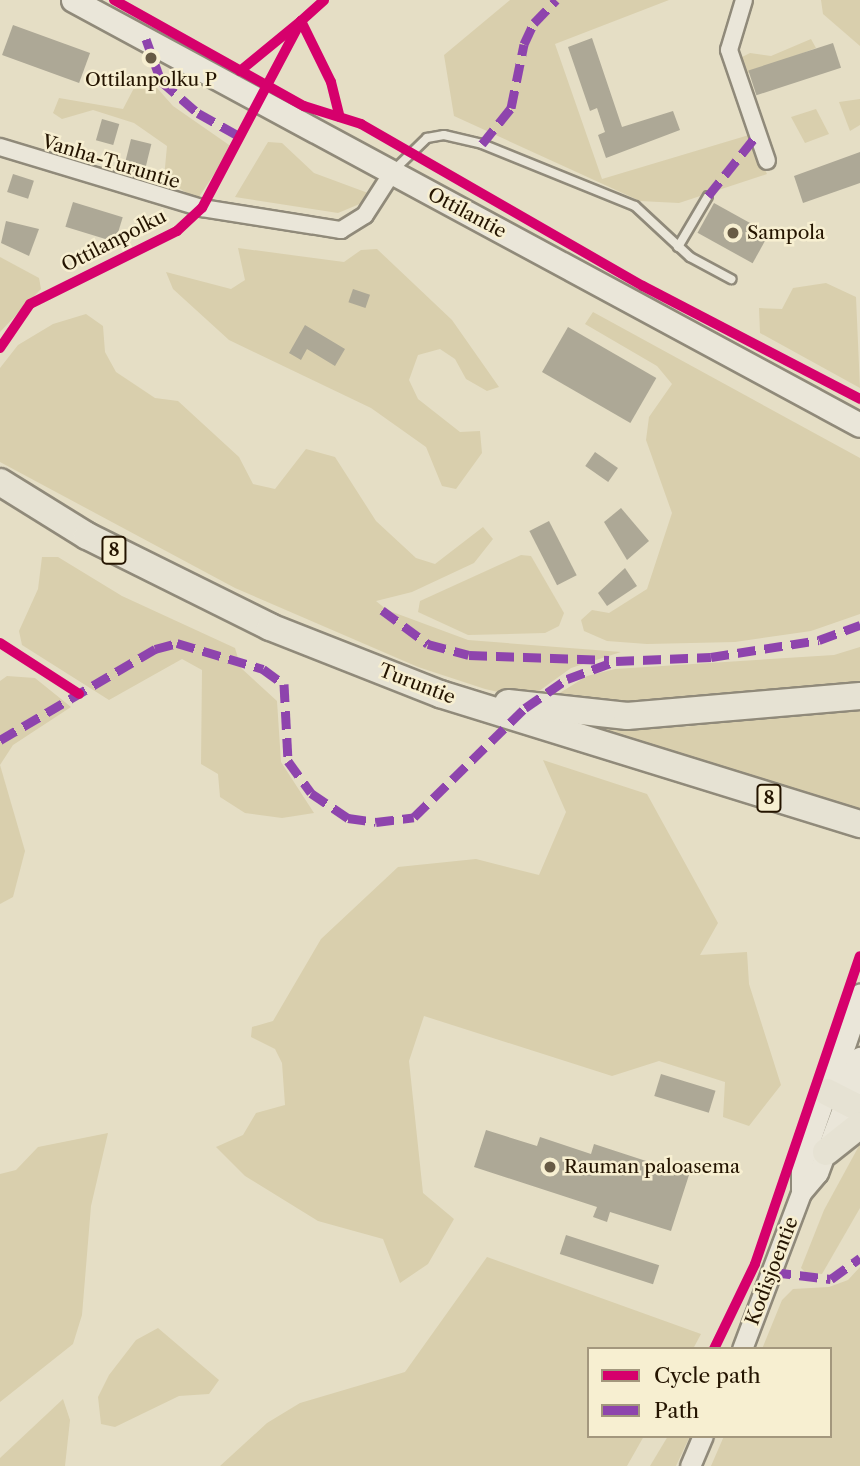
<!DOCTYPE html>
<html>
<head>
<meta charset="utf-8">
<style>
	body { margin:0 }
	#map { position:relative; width:860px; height:1466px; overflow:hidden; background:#e5dec5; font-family:"Libre Caslon Text",serif }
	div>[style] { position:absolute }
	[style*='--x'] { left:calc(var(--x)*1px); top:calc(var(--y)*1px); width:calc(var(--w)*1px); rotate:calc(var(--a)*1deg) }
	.green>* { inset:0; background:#d9cfad }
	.building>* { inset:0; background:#ada896; transform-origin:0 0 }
	.roads { filter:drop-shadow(2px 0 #908a7a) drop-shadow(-2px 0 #908a7a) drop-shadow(0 2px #908a7a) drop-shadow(0 -2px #908a7a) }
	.service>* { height:8px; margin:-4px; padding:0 4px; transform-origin:4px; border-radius:4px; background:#eae6d9 }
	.minor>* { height:16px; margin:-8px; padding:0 8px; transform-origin:8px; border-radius:8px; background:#eae6d9 }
	.tertiary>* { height:19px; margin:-9.5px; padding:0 9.5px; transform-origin:9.5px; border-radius:9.5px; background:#eae6d9 }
	.secondary>* { height:23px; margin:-11.5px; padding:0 11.5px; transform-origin:11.5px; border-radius:11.5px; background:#eae6d9 }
	.trunk>* { height:26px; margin:-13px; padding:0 13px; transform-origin:13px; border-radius:13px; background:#e6e2d3 }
	.quiet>* { height:9px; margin-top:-4.5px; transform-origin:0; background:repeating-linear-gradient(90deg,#8e44ad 0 18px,transparent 0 27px) }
	.cycleway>* { height:10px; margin:-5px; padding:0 5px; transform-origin:5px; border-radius:5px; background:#d6006c }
	.dots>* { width:19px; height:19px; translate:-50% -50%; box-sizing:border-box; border:4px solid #f7efd1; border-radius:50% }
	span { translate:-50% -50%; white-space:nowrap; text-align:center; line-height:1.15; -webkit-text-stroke:5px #f7efd1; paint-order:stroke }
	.shield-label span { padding:2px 5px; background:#f7efd1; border:2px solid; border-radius:5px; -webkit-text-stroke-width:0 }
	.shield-label { font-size:18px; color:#241400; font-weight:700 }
	.poi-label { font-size:19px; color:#241400 }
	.left { translate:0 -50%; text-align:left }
	.street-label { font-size:19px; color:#241400 }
	.legend { position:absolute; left:587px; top:1347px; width:245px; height:91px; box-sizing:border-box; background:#f7efd1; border:2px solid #a3977d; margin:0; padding:9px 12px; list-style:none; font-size:21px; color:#241400 }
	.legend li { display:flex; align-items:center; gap:14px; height:35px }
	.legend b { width:35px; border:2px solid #a3977d }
</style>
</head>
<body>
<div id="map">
	<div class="green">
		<i style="clip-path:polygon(510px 0,669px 0,555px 44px,602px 179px,749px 135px,767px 174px,679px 203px,640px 201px,454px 116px,444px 55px)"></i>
		<i style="clip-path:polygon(821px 0,860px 0,860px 46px,823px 14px)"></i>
		<i style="clip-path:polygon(811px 39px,816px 48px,736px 78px,732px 62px,750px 53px,771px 56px)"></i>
		<i style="clip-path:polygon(150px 80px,173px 106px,232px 147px,197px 200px,164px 178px,167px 146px,134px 123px,93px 110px,62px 119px,53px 113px,59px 98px,123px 109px,134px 88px)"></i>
		<i style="clip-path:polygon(860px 99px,860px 125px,850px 131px,839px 102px)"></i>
		<i style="clip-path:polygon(816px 109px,829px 134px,805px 143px,791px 117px)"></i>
		<i style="clip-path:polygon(268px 142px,282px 143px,314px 173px,368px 193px,362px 203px,338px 213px,235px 197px)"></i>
		<i style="clip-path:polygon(238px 248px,344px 262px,361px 250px,377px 249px,452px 320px,499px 387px,487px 391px,466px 379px,455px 359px,440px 349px,418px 355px,409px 380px,418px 399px,460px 432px,480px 431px,482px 453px,456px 489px,442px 486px,426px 447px,371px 408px,229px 340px,173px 289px,166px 272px,231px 289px,245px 280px)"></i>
		<i style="clip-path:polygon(0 257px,39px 278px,41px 289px,0 332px)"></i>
		<i style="clip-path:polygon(826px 283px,856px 297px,860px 388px,760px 333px,759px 308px,782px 309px,793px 288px)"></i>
		<i style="clip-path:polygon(593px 312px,860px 458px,860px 614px,811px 631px,735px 642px,647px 644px,607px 641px,584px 631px,581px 620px,592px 610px,609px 613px,647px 589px,672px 513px,646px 440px,649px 417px,672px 384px,657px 366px,585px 324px)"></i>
		<i style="clip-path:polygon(86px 314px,103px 326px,105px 352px,116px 372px,155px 398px,178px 401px,239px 457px,253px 484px,275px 489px,306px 449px,335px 457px,376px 521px,416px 558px,435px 564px,483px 527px,493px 539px,474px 563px,412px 592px,376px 601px,387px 610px,468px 640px,621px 652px,571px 668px,528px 699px,485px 689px,418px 667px,235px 588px,0 462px,0 368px,18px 345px,53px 324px)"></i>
		<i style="clip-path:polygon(521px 555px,531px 556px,564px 613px,559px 626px,545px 633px,468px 635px,418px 612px,420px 601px)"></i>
		<i style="clip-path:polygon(42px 557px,58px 557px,122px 596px,235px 648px,241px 668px,277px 701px,281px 762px,314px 813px,282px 818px,245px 813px,220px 797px,218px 774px,201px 764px,202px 670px,182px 659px,109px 700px,22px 645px,19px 631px,38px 589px)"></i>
		<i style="clip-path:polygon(860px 647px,860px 689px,643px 709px,550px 699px,587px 676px,615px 669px,834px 655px)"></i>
		<i style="clip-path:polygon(7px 676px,35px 678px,71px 707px,13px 745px,0 765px,0 681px)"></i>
		<i style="clip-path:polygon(860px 707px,860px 814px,561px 722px,683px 727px)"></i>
		<i style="clip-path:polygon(543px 760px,647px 794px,718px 923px,700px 955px,747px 952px,749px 984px,781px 1085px,749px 1126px,723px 1117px,725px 1082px,659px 1061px,612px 1076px,424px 1016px,409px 1061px,423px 1193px,454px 1219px,428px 1264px,400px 1283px,383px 1239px,318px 1221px,245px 1176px,216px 1147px,243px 1135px,256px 1113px,285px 1105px,282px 1063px,275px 1049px,251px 1037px,252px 1027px,273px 1021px,321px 939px,398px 867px,476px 859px,539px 875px,566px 812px)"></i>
		<i style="clip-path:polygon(0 765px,25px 851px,13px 897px,0 904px)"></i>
		<i style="clip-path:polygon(108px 1133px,91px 1206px,82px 1315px,73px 1344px,0 1402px,0 1174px,16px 1170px,38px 1147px)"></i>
		<i style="clip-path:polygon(860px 1144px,860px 1208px,822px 1274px,805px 1272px,801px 1268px,824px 1210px)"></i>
		<i style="clip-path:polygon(487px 1257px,701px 1334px,693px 1349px,589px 1349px,589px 1436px,644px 1436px,627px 1466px,220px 1466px,267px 1423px,300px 1403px,405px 1372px)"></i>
		<i style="clip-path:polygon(860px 1267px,860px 1466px,711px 1466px,724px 1436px,830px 1436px,830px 1349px,762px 1349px,782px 1300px,793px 1289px,829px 1287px,848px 1280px)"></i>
		<i style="clip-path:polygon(158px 1328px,219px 1380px,209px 1394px,179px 1396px,115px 1427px,101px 1424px,98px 1397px,109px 1375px,136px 1340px)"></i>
		<i style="clip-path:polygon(63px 1399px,70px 1420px,65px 1466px,0 1466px,0 1458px)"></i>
		<i style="clip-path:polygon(668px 1436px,690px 1436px,676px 1466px,650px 1466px)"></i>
	</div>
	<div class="building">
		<i style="left:13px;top:25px;width:82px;height:32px;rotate:20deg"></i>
		<i style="clip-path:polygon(592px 38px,622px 127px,673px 111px,680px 130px,606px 158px,598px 135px,605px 132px,597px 108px,590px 111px,568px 47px)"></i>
		<i style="left:833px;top:43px;width:26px;height:89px;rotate:72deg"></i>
		<i style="left:102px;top:119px;width:18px;height:22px;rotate:16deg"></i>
		<i style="left:131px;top:139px;width:21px;height:32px;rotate:14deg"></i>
		<i style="clip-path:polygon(860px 152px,860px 183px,803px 203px,794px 176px)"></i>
		<i style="left:13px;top:174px;width:22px;height:19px;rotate:18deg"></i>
		<i style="left:73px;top:202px;width:52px;height:26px;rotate:17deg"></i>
		<i style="left:714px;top:203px;width:63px;height:34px;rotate:29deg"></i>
		<i style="clip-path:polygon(6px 221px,39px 229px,29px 256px,1px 243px)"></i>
		<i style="left:353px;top:289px;width:18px;height:14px;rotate:19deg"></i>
		<i style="clip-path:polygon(305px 325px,345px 349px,335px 366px,307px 349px,301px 360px,289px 353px)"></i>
		<i style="left:568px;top:327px;width:102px;height:52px;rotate:30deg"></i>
		<i style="left:595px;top:452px;width:28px;height:17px;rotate:35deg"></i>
		<i style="clip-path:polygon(621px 508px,649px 541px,627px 560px,604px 522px)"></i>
		<i style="left:549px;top:521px;width:61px;height:22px;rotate:63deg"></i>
		<i style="clip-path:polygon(625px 568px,637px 586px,607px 606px,598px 593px)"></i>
		<i style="left:661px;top:1074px;width:57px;height:23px;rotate:17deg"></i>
		<i style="clip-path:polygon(486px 1130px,537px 1146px,540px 1137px,591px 1154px,594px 1144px,689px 1175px,671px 1231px,610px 1212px,607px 1222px,593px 1217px,597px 1207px,474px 1167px)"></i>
		<i style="left:566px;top:1235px;width:98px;height:20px;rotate:18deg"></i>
	</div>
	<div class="roads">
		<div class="service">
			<i style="--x:394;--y:170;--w:46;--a:-44.1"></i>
			<i style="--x:427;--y:138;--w:17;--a:-10"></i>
			<i style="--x:444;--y:135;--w:39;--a:13"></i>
			<i style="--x:482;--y:144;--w:165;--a:22.1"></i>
			<i style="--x:635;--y:206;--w:75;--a:42.8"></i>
			<i style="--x:690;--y:257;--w:47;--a:28.2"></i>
			<i style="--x:678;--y:247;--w:59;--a:-59.5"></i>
		</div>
		<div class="minor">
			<i style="--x:744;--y:0;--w:52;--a:106.7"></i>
			<i style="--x:729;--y:50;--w:117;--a:71.1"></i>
			<i style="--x:0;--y:147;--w:211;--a:16.8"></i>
			<i style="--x:202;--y:208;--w:141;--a:9"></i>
			<i style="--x:341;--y:230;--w:28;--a:-32"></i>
			<i style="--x:365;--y:215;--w:50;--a:-57.3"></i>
		</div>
		<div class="tertiary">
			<i style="--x:801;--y:1193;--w:26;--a:-50"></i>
			<i style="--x:818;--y:1173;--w:75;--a:-69.6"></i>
			<i style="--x:742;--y:1349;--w:167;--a:-69.3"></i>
			<i style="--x:801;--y:1193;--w:26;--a:-90"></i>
			<i style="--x:801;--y:1167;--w:79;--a:-70.9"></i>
			<i style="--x:690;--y:1466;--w:33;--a:-67"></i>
		</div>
		<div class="secondary">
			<i style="--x:73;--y:0;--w:894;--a:28.37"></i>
			<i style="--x:827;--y:1092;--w:102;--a:-71"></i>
			<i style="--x:844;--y:1103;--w:47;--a:-70"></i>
		</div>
		<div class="trunk">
			<i style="--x:0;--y:482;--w:102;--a:31.8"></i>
			<i style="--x:87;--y:536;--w:204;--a:26.4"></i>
			<i style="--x:270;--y:627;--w:183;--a:21.5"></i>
			<i style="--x:440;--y:694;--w:440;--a:17.2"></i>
			<i style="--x:508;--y:703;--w:120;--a:6.2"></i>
			<i style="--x:627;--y:716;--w:234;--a:-4.9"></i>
			<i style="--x:827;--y:1092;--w:37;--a:27"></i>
			<i style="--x:826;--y:1152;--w:43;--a:-38.5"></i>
		</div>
	</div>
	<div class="quiet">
		<i style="--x:146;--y:39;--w:45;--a:70.3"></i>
		<i style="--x:161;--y:81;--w:49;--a:40.9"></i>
		<i style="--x:198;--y:113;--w:47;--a:29.3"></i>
		<i style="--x:482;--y:144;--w:46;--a:-51.1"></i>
		<i style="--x:511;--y:108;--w:65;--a:-78.5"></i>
		<i style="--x:524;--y:44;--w:23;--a:-65"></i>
		<i style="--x:534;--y:23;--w:32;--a:-46"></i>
		<i style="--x:708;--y:196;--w:77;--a:-51.3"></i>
		<i style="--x:382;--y:610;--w:57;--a:36.5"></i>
		<i style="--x:428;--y:644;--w:42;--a:15"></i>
		<i style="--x:469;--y:655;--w:140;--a:2"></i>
		<i style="--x:0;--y:740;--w:180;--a:-30.4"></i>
		<i style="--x:155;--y:649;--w:23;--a:-15"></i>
		<i style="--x:177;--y:643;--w:90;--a:16.8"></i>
		<i style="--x:263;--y:669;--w:26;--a:36"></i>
		<i style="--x:284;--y:684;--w:77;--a:87"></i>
		<i style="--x:288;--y:761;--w:39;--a:54"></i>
		<i style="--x:311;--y:793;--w:45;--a:34"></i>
		<i style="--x:348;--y:818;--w:28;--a:8"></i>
		<i style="--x:376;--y:822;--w:38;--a:-7"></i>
		<i style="--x:414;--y:817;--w:156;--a:-44.5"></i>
		<i style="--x:525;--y:708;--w:51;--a:-34.6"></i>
		<i style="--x:567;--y:679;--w:52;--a:-20.2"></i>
		<i style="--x:616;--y:661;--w:95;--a:-2.4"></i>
		<i style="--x:711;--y:657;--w:109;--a:-8.9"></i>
		<i style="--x:819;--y:640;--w:44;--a:-20.1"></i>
		<i style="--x:773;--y:1272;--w:58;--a:6.9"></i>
		<i style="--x:831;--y:1279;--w:36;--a:-36"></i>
	</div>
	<div class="cycleway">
		<i style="--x:114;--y:0;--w:218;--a:29.2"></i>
		<i style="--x:304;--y:106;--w:60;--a:17.5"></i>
		<i style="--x:361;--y:124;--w:325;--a:29.9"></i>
		<i style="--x:643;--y:286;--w:245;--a:27.5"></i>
		<i style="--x:240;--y:71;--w:79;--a:-39.3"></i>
		<i style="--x:301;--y:21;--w:68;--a:63.8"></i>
		<i style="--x:331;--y:82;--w:36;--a:76"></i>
		<i style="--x:0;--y:348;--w:53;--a:-55.7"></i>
		<i style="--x:30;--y:304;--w:164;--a:-26.4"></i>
		<i style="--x:177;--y:231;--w:34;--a:-43"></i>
		<i style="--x:202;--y:208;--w:212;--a:-62.1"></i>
		<i style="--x:301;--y:21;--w:31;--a:-42"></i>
		<i style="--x:0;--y:643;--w:94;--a:32.8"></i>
		<i style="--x:714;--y:1349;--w:94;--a:-64.2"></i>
		<i style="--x:755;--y:1264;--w:325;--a:-71.2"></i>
	</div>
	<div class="dots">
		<i style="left:151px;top:58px;background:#685b45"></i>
		<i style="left:733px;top:233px;background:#685b45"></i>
		<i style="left:550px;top:1167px;background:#685b45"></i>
	</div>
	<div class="shield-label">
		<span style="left:114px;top:550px">8</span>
		<span style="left:769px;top:798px">8</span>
	</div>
	<div class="poi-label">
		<span style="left:151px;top:80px">Ottilanpolku P</span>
		<span class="left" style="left:747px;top:233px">Sampola</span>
		<span class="left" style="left:564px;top:1167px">Rauman paloasema</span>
	</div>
	<div class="street-label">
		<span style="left:111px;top:162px;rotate:17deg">Vanha-Turuntie</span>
		<span style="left:467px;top:213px;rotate:28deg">Ottilantie</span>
		<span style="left:114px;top:241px;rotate:-27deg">Ottilanpolku</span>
		<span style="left:417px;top:684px;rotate:21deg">Turuntie</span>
		<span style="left:772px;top:1271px;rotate:-69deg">Kodisjoentie</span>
	</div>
	<ul class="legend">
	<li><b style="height:9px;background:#d6006c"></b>Cycle path</li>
	<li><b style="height:9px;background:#8e44ad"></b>Path</li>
	</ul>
</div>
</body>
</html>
